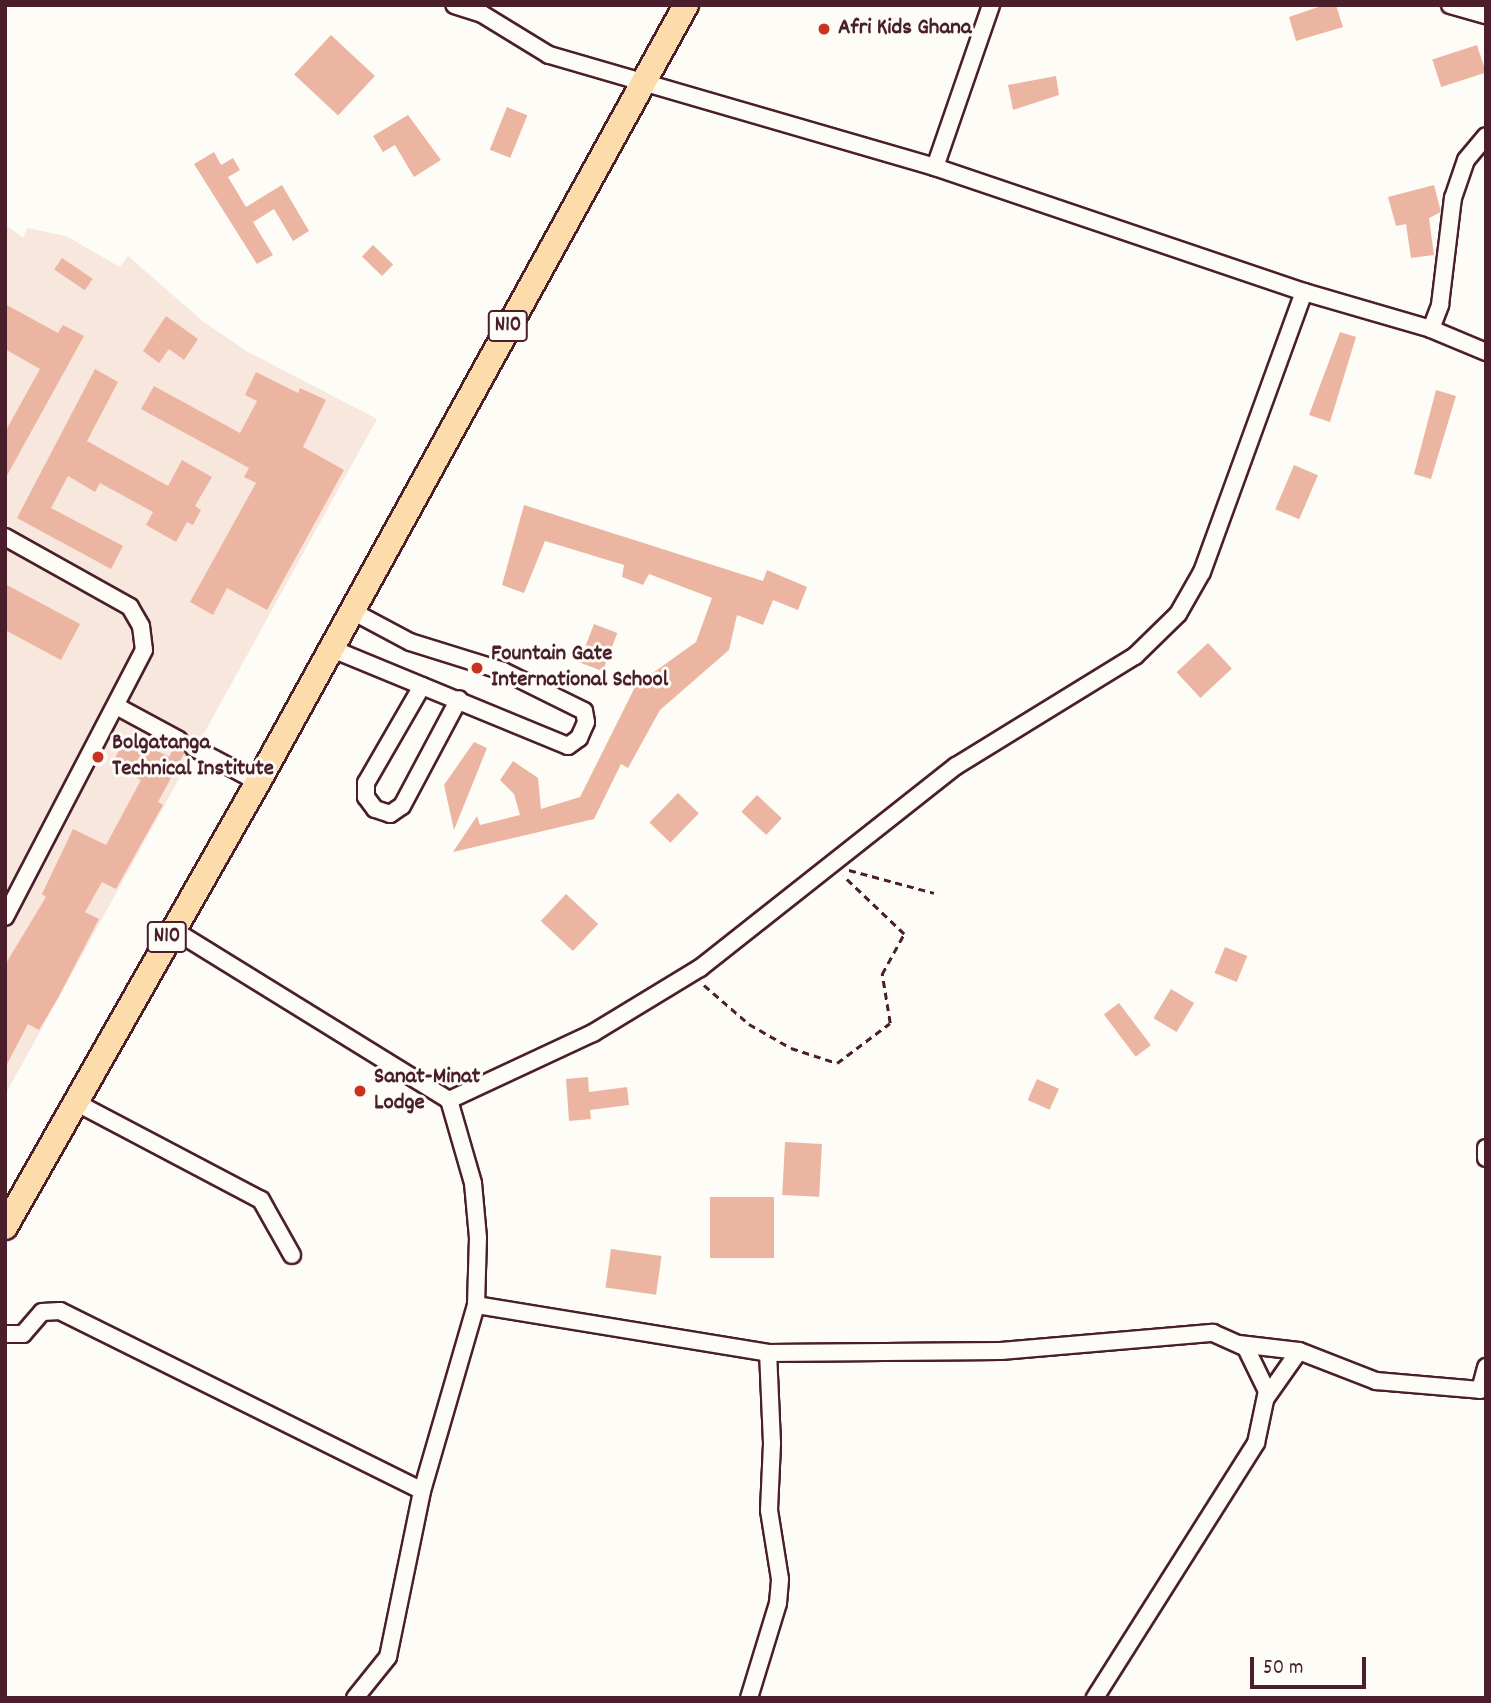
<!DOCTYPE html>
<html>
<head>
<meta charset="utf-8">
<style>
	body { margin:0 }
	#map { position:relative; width:1491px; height:1703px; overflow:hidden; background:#fdfcf7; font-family:Dekko,sans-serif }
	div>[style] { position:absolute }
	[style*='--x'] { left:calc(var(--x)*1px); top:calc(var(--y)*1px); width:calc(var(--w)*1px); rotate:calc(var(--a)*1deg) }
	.built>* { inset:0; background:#f8e7dd }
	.building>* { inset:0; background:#ecb5a1; transform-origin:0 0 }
	.path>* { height:2.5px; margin-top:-1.25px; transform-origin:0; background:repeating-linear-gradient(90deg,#4a1f2b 0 7px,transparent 0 12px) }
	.roads { filter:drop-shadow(2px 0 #4a1f2b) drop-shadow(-2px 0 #4a1f2b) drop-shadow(0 2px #4a1f2b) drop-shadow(0 -2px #4a1f2b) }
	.minor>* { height:16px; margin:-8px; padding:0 8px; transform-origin:8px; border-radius:8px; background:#fdfcf7 }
	.highway>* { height:24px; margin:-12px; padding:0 12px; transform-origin:12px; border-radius:12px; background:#fddcac }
	.dots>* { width:19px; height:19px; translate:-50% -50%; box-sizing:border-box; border:4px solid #fdfcf7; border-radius:50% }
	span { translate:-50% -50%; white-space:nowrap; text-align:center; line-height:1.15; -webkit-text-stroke:6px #fdfcf7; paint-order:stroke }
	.shield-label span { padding:2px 5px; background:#fdfcf7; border:2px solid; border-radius:5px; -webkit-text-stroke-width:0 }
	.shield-label { font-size:21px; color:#4a1f2b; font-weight:700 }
	.poi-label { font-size:23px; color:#4a1f2b; font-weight:700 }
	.left { translate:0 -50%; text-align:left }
	.frame { position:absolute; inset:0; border:7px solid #4a1f2b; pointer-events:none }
	.scale { position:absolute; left:1250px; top:1657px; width:116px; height:32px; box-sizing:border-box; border:4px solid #4a1f2b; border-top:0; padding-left:9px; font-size:21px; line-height:24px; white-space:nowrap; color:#4a1f2b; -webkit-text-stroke:5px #fdfcf7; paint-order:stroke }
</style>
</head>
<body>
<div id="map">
	<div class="built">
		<i style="clip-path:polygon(5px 224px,23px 238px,27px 228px,66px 236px,120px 267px,128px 256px,205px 323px,248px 352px,377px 419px,5px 1095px)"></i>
	</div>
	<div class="building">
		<i style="clip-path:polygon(1324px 5px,1336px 5px,1343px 27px,1296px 41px,1289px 17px)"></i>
		<i style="left:331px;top:35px;width:60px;height:54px;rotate:43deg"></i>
		<i style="left:1477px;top:45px;width:29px;height:47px;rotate:72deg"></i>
		<i style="clip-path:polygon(1056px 76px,1059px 95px,1013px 110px,1008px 85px)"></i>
		<i style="left:507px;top:107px;width:22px;height:46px;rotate:22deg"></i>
		<i style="clip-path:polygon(408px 115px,441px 160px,414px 177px,395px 145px,383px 152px,373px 136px)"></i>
		<i style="clip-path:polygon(214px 152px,221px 165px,233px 158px,240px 170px,228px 177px,246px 207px,282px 185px,309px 231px,293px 241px,274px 209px,253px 222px,273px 255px,257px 264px,194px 164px)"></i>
		<i style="clip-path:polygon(1434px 185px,1441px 212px,1429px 218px,1434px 255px,1411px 258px,1406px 224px,1396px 226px,1388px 197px)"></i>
		<i style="left:373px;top:245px;width:28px;height:16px;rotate:44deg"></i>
		<i style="left:62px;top:258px;width:37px;height:14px;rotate:34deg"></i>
		<i style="clip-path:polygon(5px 304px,58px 333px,63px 325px,84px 336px,5px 479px,5px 432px,40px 369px,5px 349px)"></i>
		<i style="clip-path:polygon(166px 316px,198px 339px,184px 360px,169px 349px,159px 363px,143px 351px)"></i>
		<i style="clip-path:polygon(1340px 332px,1356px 337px,1330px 422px,1309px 415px)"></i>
		<i style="clip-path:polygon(95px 369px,118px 382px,87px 441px,168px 486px,182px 460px,212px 477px,195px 506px,201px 510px,193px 525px,187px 522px,176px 542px,146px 525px,153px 512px,100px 483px,95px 492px,68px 476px,51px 508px,123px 546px,111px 569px,17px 518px)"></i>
		<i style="clip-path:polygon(256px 372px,298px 393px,300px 388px,326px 400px,303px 447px,344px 470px,267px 610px,227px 588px,213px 615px,190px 602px,256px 483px,244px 477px,249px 468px,141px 409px,154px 386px,240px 433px,257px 401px,245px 395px)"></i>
		<i style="clip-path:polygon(1436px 390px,1456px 396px,1431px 479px,1414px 474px)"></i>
		<i style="left:1294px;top:465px;width:26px;height:48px;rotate:23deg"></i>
		<i style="clip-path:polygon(524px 505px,763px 581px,767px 570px,807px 587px,798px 610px,773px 600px,763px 625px,737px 615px,729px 650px,660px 710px,628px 768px,621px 764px,594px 819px,453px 852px,477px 816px,480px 825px,520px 815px,514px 794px,500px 780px,513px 761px,538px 778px,541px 809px,580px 797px,636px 685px,696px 642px,712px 598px,649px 574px,643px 585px,622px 577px,624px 565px,545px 541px,524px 593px,502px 585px)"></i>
		<i style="clip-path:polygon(5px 584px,80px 624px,61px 660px,5px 630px)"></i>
		<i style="left:594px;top:624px;width:25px;height:41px;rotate:21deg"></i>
		<i style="left:1208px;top:643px;width:35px;height:43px;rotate:47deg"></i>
		<i style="clip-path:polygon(127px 735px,169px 757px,173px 749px,185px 752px,158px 802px,163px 805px,116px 889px,102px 882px,85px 912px,99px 919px,58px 998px,39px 1030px,28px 1024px,5px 1068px,5px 965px,46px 897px,42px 894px,73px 829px,106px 845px,141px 780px,112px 764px)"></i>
		<i style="clip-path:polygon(474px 742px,487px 748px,454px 830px,444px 785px)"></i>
		<i style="left:678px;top:793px;width:29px;height:41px;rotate:44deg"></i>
		<i style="left:757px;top:795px;width:34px;height:23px;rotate:43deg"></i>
		<i style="left:566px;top:894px;width:44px;height:37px;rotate:43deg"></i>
		<i style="left:1225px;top:947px;width:24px;height:28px;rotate:22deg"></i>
		<i style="left:1171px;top:989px;width:27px;height:34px;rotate:31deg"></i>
		<i style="left:1119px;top:1003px;width:53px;height:19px;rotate:53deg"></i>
		<i style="clip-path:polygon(588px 1077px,589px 1092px,627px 1087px,629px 1105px,590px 1110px,591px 1119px,569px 1121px,566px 1079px)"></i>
		<i style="left:1037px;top:1079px;width:24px;height:23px;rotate:24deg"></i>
		<i style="left:785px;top:1142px;width:37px;height:53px;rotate:3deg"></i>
		<i style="left:710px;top:1197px;width:64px;height:61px"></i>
		<i style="left:611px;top:1249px;width:51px;height:39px;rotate:8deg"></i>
	</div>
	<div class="path">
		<i style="--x:849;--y:870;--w:88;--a:15.1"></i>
		<i style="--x:704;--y:985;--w:60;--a:40.9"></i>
		<i style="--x:749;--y:1024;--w:48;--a:29.7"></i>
		<i style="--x:791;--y:1048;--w:48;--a:18.1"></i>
		<i style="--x:837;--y:1063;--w:66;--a:-37"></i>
		<i style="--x:890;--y:1023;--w:50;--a:-99.3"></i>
		<i style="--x:882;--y:974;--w:46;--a:-61.2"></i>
		<i style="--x:904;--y:934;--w:84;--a:-136.4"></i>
	</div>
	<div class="roads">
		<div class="minor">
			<i style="--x:1450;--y:5;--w:37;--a:16"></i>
			<i style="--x:935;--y:167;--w:171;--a:-70.9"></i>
			<i style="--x:1304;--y:292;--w:132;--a:16.2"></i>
			<i style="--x:1431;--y:329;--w:60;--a:22.7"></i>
			<i style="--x:1431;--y:329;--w:26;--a:-69"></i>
			<i style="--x:1440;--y:305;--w:108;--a:-83.1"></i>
			<i style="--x:1453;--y:198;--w:40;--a:-71.1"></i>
			<i style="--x:1466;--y:160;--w:31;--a:-50"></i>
			<i style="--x:5;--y:537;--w:143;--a:29.2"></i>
			<i style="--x:130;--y:607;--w:22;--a:60"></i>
			<i style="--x:141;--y:626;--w:24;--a:83"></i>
			<i style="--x:144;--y:650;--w:301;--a:117.5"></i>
			<i style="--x:330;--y:648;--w:257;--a:22.4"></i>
			<i style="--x:568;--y:746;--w:14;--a:-36"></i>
			<i style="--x:579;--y:738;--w:17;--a:-66"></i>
			<i style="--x:586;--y:722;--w:11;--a:-100"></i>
			<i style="--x:584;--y:711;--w:90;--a:-153.7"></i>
			<i style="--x:503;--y:671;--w:97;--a:-162.7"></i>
			<i style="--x:410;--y:642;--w:68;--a:-151.9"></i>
			<i style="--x:422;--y:686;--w:112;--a:120"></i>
			<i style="--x:366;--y:783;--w:14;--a:90"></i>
			<i style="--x:366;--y:797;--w:15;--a:53"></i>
			<i style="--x:375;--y:809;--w:16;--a:18"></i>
			<i style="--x:390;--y:814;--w:14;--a:-34"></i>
			<i style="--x:402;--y:806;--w:121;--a:-62"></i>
			<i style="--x:118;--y:707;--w:69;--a:28.4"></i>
			<i style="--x:194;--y:748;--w:72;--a:28"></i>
			<i style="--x:172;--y:929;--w:326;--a:31.7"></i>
			<i style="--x:449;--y:1100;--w:159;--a:-25"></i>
			<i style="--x:593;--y:1033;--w:125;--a:-31.3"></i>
			<i style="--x:700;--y:968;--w:326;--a:-38.3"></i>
			<i style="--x:956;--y:766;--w:210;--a:-31.6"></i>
			<i style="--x:1135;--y:656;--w:60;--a:-44.3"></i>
			<i style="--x:1178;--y:614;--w:48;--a:-60.3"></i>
			<i style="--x:1202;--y:572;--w:298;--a:-70"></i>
			<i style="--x:1304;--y:292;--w:390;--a:-161.3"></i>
			<i style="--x:935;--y:167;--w:402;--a:-163.8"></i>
			<i style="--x:549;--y:55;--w:79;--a:-148.5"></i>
			<i style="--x:482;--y:14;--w:29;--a:-162"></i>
			<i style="--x:75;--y:1102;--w:210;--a:27.8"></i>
			<i style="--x:261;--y:1200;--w:63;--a:60.6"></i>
			<i style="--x:1486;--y:1148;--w:10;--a:90"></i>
			<i style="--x:476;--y:1305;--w:296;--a:9.3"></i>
			<i style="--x:768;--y:1353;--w:233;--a:-0.5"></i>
			<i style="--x:1001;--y:1351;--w:213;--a:-4.9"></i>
			<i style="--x:1213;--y:1333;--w:36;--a:24"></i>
			<i style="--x:1246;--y:1348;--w:48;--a:64"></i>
			<i style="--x:1267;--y:1391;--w:53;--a:101.9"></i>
			<i style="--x:1256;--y:1443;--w:302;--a:122.3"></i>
			<i style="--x:5;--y:1334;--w:18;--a:0"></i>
			<i style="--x:23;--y:1334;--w:29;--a:-49"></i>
			<i style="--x:42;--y:1312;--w:18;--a:-3"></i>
			<i style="--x:60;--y:1311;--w:404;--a:26.4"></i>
			<i style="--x:1239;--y:1344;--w:60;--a:6.7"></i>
			<i style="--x:1299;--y:1351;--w:83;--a:21.3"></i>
			<i style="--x:1376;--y:1381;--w:104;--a:4.9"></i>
			<i style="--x:1480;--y:1390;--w:24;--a:-75"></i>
			<i style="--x:1266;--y:1398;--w:57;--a:-54.9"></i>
			<i style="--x:355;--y:1698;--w:53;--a:-51.2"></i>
			<i style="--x:388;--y:1657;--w:169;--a:-78.4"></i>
			<i style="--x:422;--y:1491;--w:194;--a:-73.8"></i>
			<i style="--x:476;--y:1305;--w:67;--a:-88.3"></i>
			<i style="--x:478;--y:1238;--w:55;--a:-95.2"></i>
			<i style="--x:473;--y:1183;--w:86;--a:-106.1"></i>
			<i style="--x:749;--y:1698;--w:99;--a:-73"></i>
			<i style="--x:778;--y:1603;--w:24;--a:-85"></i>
			<i style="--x:780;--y:1579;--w:70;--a:-99.1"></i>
			<i style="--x:769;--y:1510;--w:67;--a:-87.4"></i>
			<i style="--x:772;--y:1443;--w:90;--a:-92.5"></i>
		</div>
		<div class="highway">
			<i style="--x:5;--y:1227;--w:512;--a:-60.38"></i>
			<i style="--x:258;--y:782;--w:887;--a:-61.15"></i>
		</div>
	</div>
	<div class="dots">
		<i style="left:824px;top:29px;background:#c8321e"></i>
		<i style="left:477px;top:668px;background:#c8321e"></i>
		<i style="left:98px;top:757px;background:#c8321e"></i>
		<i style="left:360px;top:1091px;background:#c8321e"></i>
	</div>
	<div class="shield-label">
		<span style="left:508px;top:326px">N10</span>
		<span style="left:167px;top:937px">N10</span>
	</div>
	<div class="poi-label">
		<span class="left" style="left:838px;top:29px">Afri Kids Ghana</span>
		<span class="left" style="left:491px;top:668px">Fountain Gate<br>International School</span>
		<span class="left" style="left:112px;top:757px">Bolgatanga<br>Technical Institute</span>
		<span class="left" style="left:374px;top:1091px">Sanat-Minat<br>Lodge</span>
	</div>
	<div class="frame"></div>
	<div class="scale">50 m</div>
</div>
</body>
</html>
